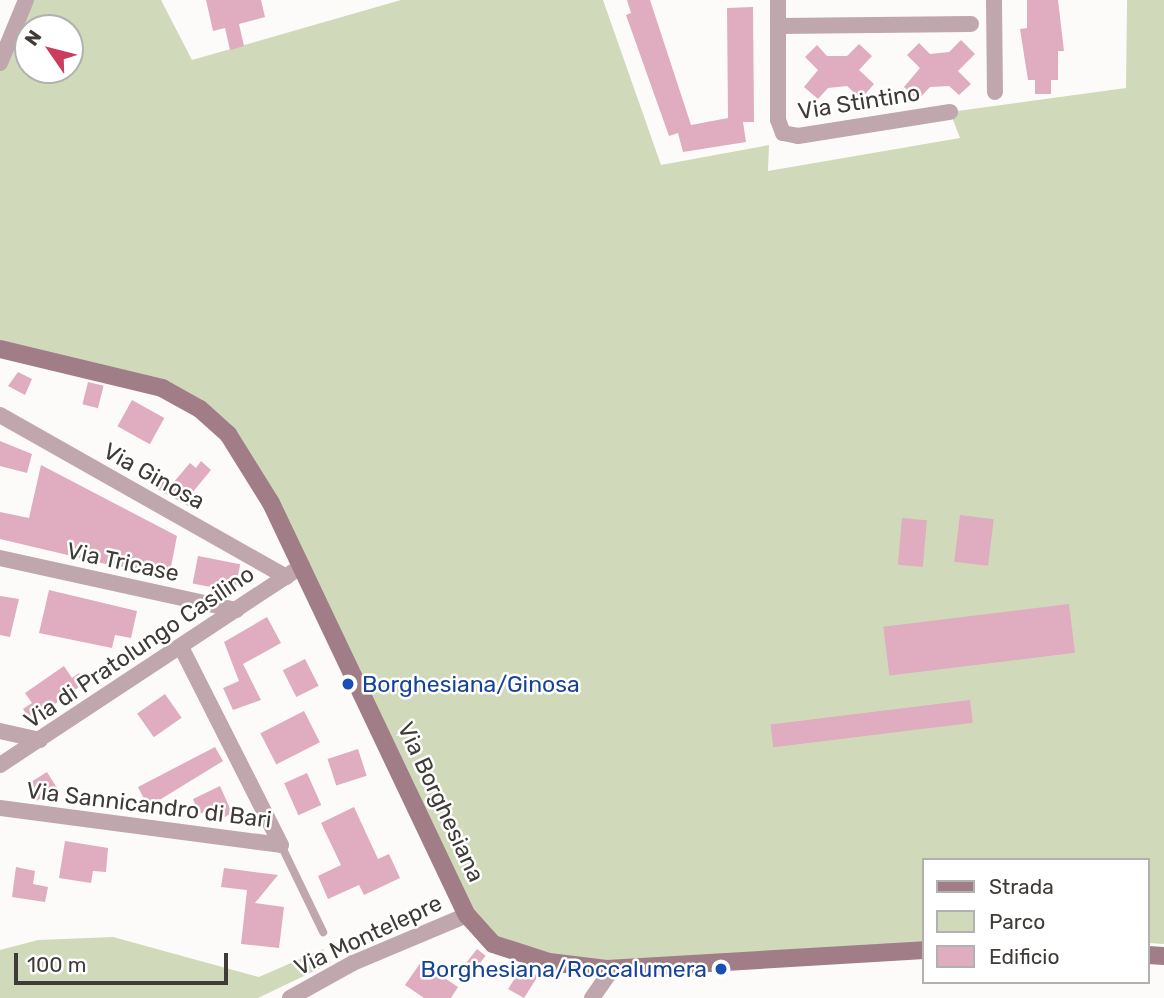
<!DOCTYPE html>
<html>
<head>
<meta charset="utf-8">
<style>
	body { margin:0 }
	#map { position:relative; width:1164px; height:998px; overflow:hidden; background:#fdfbf9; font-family:Rubik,sans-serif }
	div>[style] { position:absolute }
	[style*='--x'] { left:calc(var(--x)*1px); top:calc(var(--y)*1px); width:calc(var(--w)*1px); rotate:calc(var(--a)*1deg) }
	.green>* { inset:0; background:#d0d9b9 }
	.building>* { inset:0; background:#dfacc0; transform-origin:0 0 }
	.lane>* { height:8px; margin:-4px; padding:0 4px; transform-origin:4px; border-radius:4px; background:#bfa7ad }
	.street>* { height:16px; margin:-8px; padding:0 8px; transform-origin:8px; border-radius:8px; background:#bfa7ad }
	.secondary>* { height:18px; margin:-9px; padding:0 9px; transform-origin:9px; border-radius:9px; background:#a17e87 }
	.dots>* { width:19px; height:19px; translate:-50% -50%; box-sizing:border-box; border:4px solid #fff; border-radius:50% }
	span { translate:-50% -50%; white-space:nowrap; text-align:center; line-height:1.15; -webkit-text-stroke:5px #fff; paint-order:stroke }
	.street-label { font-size:23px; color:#3f3b36 }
	.transit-label { font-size:23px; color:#164399 }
	.left { translate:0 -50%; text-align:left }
	.right { translate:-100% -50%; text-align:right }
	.legend { position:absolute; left:922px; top:858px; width:228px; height:126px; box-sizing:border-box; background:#fff; border:2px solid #b2b1af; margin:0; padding:9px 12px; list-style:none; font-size:21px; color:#3f3b36 }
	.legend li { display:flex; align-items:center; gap:14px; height:35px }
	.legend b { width:35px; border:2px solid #b2b1af }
	.north { position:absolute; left:14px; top:14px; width:70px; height:70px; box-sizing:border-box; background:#fff; border:2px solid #b2b1af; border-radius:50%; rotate:305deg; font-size:19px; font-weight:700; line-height:28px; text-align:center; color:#3f3b36 }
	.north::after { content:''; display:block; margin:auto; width:24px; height:32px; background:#cc3c5d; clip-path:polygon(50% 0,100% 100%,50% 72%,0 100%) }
	.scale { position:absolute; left:14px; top:953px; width:214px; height:32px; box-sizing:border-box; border:4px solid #3f3b36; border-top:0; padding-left:9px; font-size:21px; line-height:24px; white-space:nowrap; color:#3f3b36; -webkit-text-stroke:5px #fff; paint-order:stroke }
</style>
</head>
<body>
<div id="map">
	<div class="green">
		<i style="clip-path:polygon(evenodd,26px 0,161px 0,192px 60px,401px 0,603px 0,661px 165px,769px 145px,768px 171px,960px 138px,950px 112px,1126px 88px,1127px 0,1164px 0,1164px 944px,1148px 943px,1148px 860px,924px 860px,924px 950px,607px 969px,487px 940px,248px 463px,179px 396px,0 349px,0 63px,26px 0,28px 28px,70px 28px,70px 70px,28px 70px,28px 28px)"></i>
		<i style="clip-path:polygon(113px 937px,259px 977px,323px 949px,331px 963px,258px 998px,0 998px,0 950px,38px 940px)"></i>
	</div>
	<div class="building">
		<i style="clip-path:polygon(206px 0,261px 0,265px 17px,239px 24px,244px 46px,230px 50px,225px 28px,213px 31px)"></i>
		<i style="clip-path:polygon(627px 0,650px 0,691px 125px,728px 118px,727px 8px,753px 7px,754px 122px,743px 122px,746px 142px,683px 152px,678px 133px,669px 136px,626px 15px,631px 13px)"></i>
		<i style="clip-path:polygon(1027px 0,1058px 0,1064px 51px,1058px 51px,1058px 80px,1051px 80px,1051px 94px,1035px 94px,1035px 80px,1028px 80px,1020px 29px,1027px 28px)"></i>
		<i style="clip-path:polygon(961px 40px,975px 54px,958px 71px,971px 84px,959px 95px,949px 86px,930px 87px,918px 100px,904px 87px,920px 68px,907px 55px,919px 43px,930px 54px,949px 52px)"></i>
		<i style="clip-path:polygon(859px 44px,872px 56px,859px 70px,874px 84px,861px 99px,847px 86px,828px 88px,818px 99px,804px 87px,818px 70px,805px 57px,817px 45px,827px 56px,847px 56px)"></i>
		<i style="clip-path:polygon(18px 372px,32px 379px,25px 395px,8px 386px)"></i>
		<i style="left:88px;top:382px;width:16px;height:23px;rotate:14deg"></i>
		<i style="left:132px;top:400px;width:37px;height:30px;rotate:29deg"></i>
		<i style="clip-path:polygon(0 441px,32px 454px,27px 473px,0 466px)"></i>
		<i style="clip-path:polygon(201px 461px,211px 470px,192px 493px,203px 499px,197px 511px,156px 488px,162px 477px,173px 483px,190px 463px,196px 468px)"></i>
		<i style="clip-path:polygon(41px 465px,177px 536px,170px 572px,114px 566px,0 539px,0 512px,29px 518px)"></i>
		<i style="left:960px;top:515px;width:34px;height:47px;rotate:7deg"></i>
		<i style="left:902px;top:518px;width:25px;height:47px;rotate:5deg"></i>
		<i style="left:198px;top:556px;width:43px;height:28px;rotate:11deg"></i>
		<i style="clip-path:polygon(49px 590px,137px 611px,131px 638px,115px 635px,112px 648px,39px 633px)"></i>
		<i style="clip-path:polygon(0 596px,19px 599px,10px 637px,0 635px)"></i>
		<i style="left:1069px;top:604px;width:49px;height:187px;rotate:83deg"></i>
		<i style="clip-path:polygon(267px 617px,281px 643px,243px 664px,261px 700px,233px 710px,223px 688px,239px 681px,224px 642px)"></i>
		<i style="left:305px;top:659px;width:30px;height:25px;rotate:63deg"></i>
		<i style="clip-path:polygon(64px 666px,72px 678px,79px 673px,86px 682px,31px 721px,23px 709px,32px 703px,25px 693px)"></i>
		<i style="left:165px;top:694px;width:29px;height:34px;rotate:55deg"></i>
		<i style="left:970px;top:700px;width:23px;height:201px;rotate:83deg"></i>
		<i style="left:304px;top:711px;width:35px;height:49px;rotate:63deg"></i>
		<i style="clip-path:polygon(215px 747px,223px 761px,148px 807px,138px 787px)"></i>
		<i style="left:358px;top:749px;width:28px;height:32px;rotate:72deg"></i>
		<i style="left:47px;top:772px;width:19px;height:24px;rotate:58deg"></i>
		<i style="left:307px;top:773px;width:35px;height:25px;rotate:66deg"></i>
		<i style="clip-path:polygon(220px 786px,232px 813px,223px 818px,217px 807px,199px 814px,193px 799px)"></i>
		<i style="clip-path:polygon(354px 807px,378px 859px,389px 854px,400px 878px,364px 895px,359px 885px,328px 899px,318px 876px,341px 865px,321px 823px)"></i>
		<i style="clip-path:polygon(65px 841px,108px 848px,106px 872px,93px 871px,91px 883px,59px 878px)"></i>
		<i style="clip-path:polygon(16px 867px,35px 871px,33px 884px,48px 887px,45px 902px,12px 897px)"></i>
		<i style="clip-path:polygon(224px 868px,278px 875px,255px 903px,284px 907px,279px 948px,241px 944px,247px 890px,221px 887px)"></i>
		<i style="left:477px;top:949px;width:11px;height:25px;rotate:38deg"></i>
		<i style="clip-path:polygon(421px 962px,458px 987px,451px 998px,424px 998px,405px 985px)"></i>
		<i style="clip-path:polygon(521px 969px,538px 976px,524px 998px,508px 989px)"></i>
	</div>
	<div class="lane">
		<i style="--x:281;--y:845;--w:97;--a:64.2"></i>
	</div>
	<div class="street">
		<i style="--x:778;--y:0;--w:120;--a:90"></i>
		<i style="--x:778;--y:120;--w:14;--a:69"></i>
		<i style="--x:783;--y:133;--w:15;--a:11"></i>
		<i style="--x:798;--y:136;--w:154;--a:-9"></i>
		<i style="--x:994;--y:0;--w:92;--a:89.4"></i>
		<i style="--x:778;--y:26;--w:193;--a:-0.6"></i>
		<i style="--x:0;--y:63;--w:68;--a:-67.6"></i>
		<i style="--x:0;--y:415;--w:329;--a:29.5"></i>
		<i style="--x:0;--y:558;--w:242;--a:12.4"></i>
		<i style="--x:0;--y:731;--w:41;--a:12.7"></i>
		<i style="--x:0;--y:765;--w:362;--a:-33.4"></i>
		<i style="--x:0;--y:808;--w:283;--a:7.5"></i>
		<i style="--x:281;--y:845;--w:222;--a:-116.8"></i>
		<i style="--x:290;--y:998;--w:72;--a:-29.1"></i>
		<i style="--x:353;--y:963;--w:124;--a:-22.8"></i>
		<i style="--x:592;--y:998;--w:35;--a:-55"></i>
	</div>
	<div class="secondary">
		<i style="--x:0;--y:349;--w:167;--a:13.5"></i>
		<i style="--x:162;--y:388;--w:43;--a:28.9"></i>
		<i style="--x:200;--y:409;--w:38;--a:42"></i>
		<i style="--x:228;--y:434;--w:81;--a:58.1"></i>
		<i style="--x:271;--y:503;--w:456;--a:64.6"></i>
		<i style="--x:467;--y:915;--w:39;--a:48"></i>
		<i style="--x:493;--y:944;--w:59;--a:17.8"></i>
		<i style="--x:549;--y:962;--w:58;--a:6.9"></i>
		<i style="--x:607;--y:969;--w:318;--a:-3.4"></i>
		<i style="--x:1148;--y:955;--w:16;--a:4"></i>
	</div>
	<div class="dots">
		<i style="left:348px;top:684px;background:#1a4fb4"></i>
		<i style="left:721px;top:969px;background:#1a4fb4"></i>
	</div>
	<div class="street-label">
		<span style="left:859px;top:102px;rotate:-9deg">Via Stintino</span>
		<span style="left:154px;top:476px;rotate:29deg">Via Ginosa</span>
		<span style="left:123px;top:562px;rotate:12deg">Via Tricase</span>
		<span style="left:139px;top:647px;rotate:-34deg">Via di Pratolungo Casilino</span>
		<span style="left:441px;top:802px;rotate:65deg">Via Borghesiana</span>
		<span style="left:149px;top:805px;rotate:7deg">Via Sannicandro di Bari</span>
		<span style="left:368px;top:935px;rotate:-25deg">Via Montelepre</span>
	</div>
	<div class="transit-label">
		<span class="left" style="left:362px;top:684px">Borghesiana/Ginosa</span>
		<span class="right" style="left:707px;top:969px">Borghesiana/Roccalumera</span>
	</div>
	<ul class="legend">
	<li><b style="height:9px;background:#a17e87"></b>Strada</li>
	<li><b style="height:19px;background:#d0d9b9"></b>Parco</li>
	<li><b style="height:19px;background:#dfacc0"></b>Edificio</li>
	</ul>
	<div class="north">N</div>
	<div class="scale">100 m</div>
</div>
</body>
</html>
